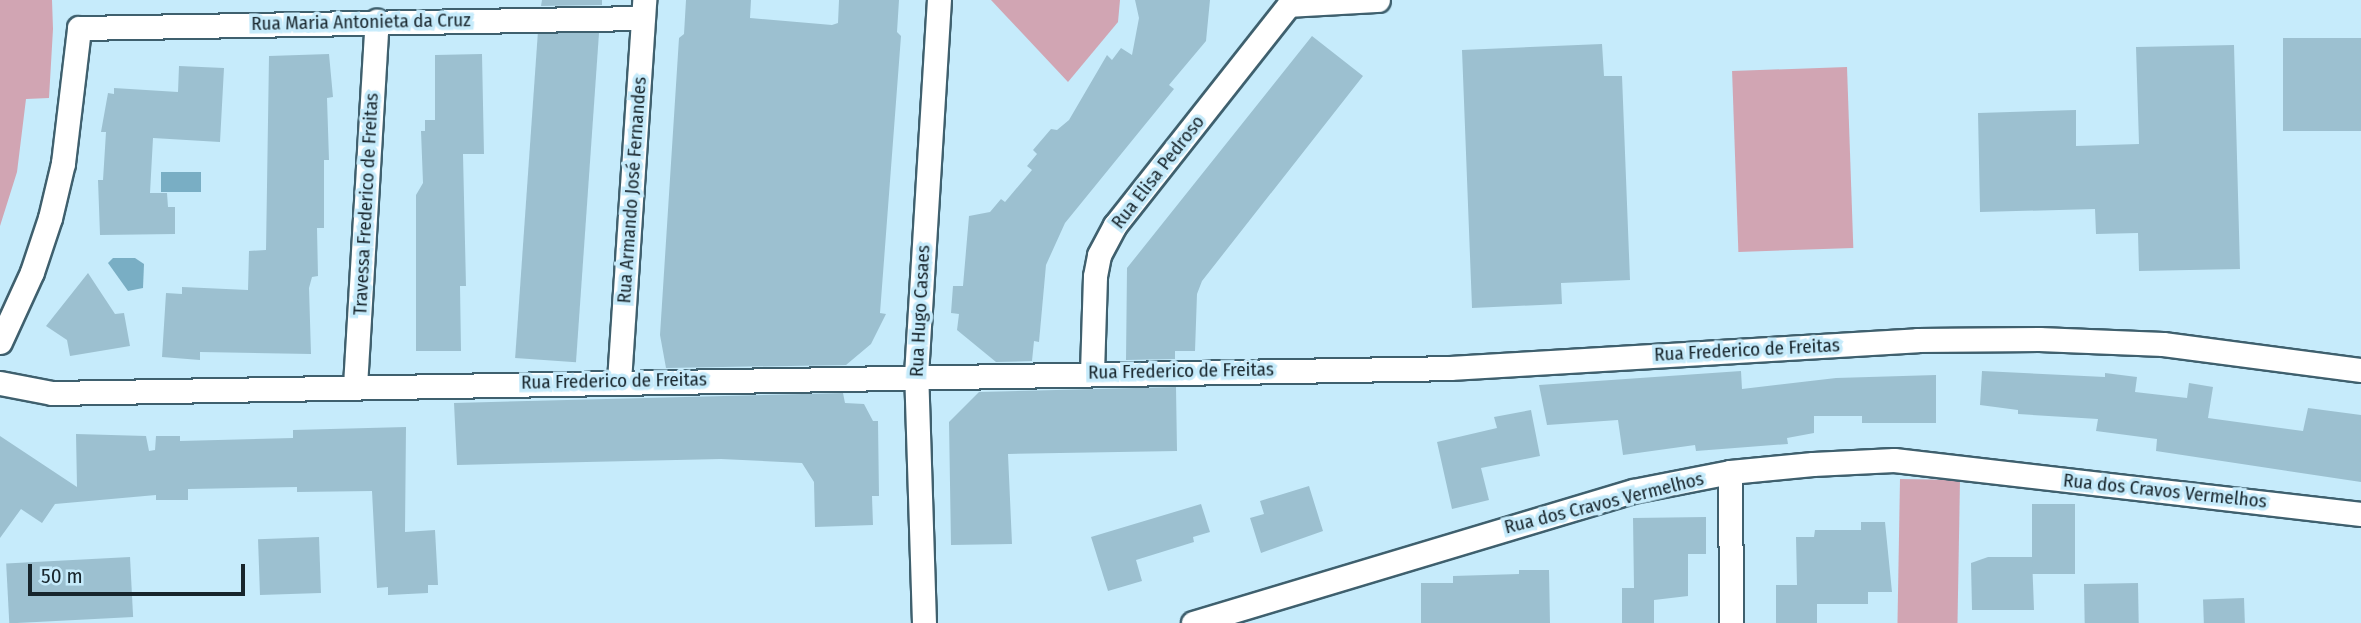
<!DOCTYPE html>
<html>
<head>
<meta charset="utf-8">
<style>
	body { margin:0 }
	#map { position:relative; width:2361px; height:623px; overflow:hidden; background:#c6ebfb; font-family:"Fira Sans Condensed",sans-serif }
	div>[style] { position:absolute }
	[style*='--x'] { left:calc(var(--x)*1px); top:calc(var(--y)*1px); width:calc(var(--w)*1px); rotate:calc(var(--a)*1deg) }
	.green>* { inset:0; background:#d1a5b3; transform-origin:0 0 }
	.water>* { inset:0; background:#79aec4; transform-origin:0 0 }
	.building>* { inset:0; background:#9cc0d0; transform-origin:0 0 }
	.roads { filter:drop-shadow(2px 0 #3f606e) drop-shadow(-2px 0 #3f606e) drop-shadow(0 2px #3f606e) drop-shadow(0 -2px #3f606e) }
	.minor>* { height:23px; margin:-11.5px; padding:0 11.5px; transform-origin:11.5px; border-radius:11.5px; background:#fff }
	span { translate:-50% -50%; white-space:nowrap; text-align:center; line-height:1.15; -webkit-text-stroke:7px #c6ebfb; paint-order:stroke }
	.street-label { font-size:19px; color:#17252c }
	.scale { position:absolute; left:28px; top:564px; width:217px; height:32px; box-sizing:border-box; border:4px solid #17252c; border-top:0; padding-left:9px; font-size:21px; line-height:24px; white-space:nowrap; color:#17252c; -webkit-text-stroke:5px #c6ebfb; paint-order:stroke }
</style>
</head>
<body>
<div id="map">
	<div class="green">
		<i style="clip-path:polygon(0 0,52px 0,53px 29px,49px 98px,26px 99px,17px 172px,0 226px)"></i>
		<i style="clip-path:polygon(991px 0,1120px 0,1118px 22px,1068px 82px)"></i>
		<i style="left:1847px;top:67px;width:181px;height:115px;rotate:88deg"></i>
		<i style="left:1900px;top:479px;width:60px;height:144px;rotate:1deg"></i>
	</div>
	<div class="water">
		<i style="left:201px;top:172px;width:20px;height:40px;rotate:90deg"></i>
		<i style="clip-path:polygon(113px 258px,135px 258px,144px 264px,143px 288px,128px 291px,108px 263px)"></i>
	</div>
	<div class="building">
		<i style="clip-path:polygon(542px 0,602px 0,602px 5px,541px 6px)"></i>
		<i style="clip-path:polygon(686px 0,751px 0,750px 18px,832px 25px,838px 23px,839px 0,899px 0,897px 32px,901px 36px,880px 313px,886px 314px,871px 344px,846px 365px,666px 368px,660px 335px,679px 38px,684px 34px)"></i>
		<i style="clip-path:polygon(1135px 0,1210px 0,1206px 41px,1169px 85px,1174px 89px,1065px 223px,1046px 265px,1039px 342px,1034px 341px,1032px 361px,996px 362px,957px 330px,959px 314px,951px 313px,953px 286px,963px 286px,969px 216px,990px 212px,1001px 199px,1005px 202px,1032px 170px,1027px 166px,1037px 154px,1033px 150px,1051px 129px,1057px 130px,1069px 120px,1107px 55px,1112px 60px,1121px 48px,1132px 55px,1139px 18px)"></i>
		<i style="left:599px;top:33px;width:330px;height:61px;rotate:94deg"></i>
		<i style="clip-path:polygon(1312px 36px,1363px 76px,1202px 281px,1197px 294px,1195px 351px,1175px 351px,1175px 359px,1126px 360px,1127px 268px)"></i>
		<i style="left:2361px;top:38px;width:93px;height:78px;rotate:90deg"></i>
		<i style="clip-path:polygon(1602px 44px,1604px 76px,1622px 76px,1630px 280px,1561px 283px,1562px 304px,1472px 308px,1462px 50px)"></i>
		<i style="clip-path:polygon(2234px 45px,2240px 269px,2139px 271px,2138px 233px,2096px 234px,2095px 209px,1980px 212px,1978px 113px,2076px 110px,2076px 146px,2139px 144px,2136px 47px)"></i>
		<i style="clip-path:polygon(329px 54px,333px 97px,327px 98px,329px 160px,324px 160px,324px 228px,317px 228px,318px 276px,312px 277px,309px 288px,311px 354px,200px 352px,200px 360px,162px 357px,166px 293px,182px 294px,182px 287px,248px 290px,249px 251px,266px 250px,269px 56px)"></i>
		<i style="clip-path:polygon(482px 54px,484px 154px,463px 154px,466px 286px,460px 286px,461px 351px,416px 351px,416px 195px,423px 183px,421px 131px,425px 131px,425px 120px,435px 120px,435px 55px)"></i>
		<i style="clip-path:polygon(179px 66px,224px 68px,220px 142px,153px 138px,150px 193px,167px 193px,168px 207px,175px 207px,175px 234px,100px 235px,98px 180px,103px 180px,106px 132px,101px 132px,108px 93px,114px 94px,114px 88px,178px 92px)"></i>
		<i style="clip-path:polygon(88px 273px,115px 314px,124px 313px,130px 346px,70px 356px,67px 340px,46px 326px)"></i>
		<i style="clip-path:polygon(1741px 371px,1742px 389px,1836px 378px,1936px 375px,1936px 423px,1862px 423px,1862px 416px,1814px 416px,1814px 433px,1787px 438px,1788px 444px,1696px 451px,1695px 445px,1623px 455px,1618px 420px,1547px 425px,1539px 385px)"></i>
		<i style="clip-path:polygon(1982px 371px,2105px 377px,2105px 373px,2137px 377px,2135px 392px,2187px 398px,2189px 383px,2213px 387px,2208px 418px,2303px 431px,2308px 408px,2361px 415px,2361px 482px,2156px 451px,2157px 439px,2096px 431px,2098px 419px,2018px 414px,2018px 410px,1980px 405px)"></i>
		<i style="clip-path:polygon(1176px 387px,1177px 451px,1008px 454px,1012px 544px,951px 545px,949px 422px,979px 392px)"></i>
		<i style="clip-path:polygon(843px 393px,845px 403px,864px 404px,873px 421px,878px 421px,879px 496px,872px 496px,873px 525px,815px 527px,814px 482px,802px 463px,721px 459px,457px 465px,454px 403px)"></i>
		<i style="clip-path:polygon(1531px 410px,1540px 456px,1481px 468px,1489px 500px,1452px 509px,1437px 442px,1497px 428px,1494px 417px)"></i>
		<i style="clip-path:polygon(406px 427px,405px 532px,435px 530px,438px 585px,428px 585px,428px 593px,388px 595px,388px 587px,377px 588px,372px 491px,297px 492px,297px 487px,188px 489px,188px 500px,156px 500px,156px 495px,55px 504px,42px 523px,21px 509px,0 538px,0 436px,77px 487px,76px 434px,146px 436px,149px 451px,155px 450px,156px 436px,180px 436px,180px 441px,293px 438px,293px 430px)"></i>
		<i style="clip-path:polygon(1309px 486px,1323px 531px,1261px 553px,1250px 518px,1264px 514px,1260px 501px)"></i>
		<i style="clip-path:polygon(1201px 504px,1210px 532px,1193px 537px,1194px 542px,1136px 560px,1142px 581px,1108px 591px,1091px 537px)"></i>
		<i style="left:2032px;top:504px;width:43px;height:70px"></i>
		<i style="clip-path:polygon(1706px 517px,1706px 554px,1688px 554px,1688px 596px,1654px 600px,1654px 623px,1622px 623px,1622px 588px,1634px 588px,1633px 518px)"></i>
		<i style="clip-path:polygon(1861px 522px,1885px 522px,1892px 592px,1868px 592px,1868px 604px,1817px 604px,1817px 623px,1776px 623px,1776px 585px,1797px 585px,1796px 537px,1814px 537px,1815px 530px,1861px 530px)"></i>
		<i style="left:319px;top:537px;width:56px;height:61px;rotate:88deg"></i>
		<i style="left:130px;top:557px;width:60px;height:124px;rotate:87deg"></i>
		<i style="clip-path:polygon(1988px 557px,2032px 557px,2034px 610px,1972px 610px,1971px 563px)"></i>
		<i style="clip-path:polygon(1519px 570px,1549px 570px,1550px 623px,1421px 623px,1421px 583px,1453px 583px,1453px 576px,1519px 574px)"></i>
		<i style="left:2138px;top:583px;width:40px;height:54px;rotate:89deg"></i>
		<i style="left:2244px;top:598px;width:25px;height:41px;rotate:88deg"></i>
	</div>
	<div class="roads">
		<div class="minor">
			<i style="--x:1289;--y:5;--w:89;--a:-3.2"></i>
			<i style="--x:0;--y:342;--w:77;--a:-65.4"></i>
			<i style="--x:32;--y:272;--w:57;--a:-71.6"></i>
			<i style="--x:50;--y:218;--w:57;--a:-76.7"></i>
			<i style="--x:63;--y:163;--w:136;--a:-83.2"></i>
			<i style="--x:79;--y:28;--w:564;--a:-1.02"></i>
			<i style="--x:1092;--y:372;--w:96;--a:-88.2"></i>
			<i style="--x:1095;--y:276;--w:21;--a:-79"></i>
			<i style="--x:1099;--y:255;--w:34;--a:-62"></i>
			<i style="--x:1115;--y:225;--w:280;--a:-51.7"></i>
			<i style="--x:619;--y:381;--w:382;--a:-86.2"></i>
			<i style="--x:0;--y:383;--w:53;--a:10.9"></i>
			<i style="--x:52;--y:393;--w:1398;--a:-1.02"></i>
			<i style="--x:1450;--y:368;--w:468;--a:-3.4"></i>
			<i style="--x:1917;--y:340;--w:122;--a:-0.5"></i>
			<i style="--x:2039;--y:339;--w:124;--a:2.3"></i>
			<i style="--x:2163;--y:344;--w:200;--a:7.5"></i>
			<i style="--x:355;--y:386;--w:366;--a:-86.6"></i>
			<i style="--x:1730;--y:472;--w:151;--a:89.6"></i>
			<i style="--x:924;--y:623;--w:248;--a:-91.8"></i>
			<i style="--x:916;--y:375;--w:376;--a:-86.5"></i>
			<i style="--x:1193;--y:623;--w:459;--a:-16.7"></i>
			<i style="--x:1633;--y:491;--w:99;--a:-11.1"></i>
			<i style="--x:1730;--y:472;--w:83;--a:-5.5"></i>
			<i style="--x:1813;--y:464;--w:81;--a:-2.8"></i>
			<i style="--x:1894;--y:460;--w:470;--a:6.6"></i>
		</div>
	</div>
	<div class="street-label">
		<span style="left:361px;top:22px;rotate:-1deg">Rua Maria Antonieta da Cruz</span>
		<span style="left:1158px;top:172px;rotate:-52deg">Rua Elisa Pedroso</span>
		<span style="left:632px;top:190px;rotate:-86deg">Rua Armando José Fernandes</span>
		<span style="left:366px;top:204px;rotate:-87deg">Travessa Frederico de Freitas</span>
		<span style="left:920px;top:311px;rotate:-87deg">Rua Hugo Casaes</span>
		<span style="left:1747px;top:350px;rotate:-3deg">Rua Frederico de Freitas</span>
		<span style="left:1181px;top:371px;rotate:-1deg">Rua Frederico de Freitas</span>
		<span style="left:614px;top:381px;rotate:-1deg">Rua Frederico de Freitas</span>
		<span style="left:2165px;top:491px;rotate:6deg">Rua dos Cravos Vermelhos</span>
		<span style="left:1604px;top:503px;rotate:-14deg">Rua dos Cravos Vermelhos</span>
	</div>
	<div class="scale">50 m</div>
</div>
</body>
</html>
